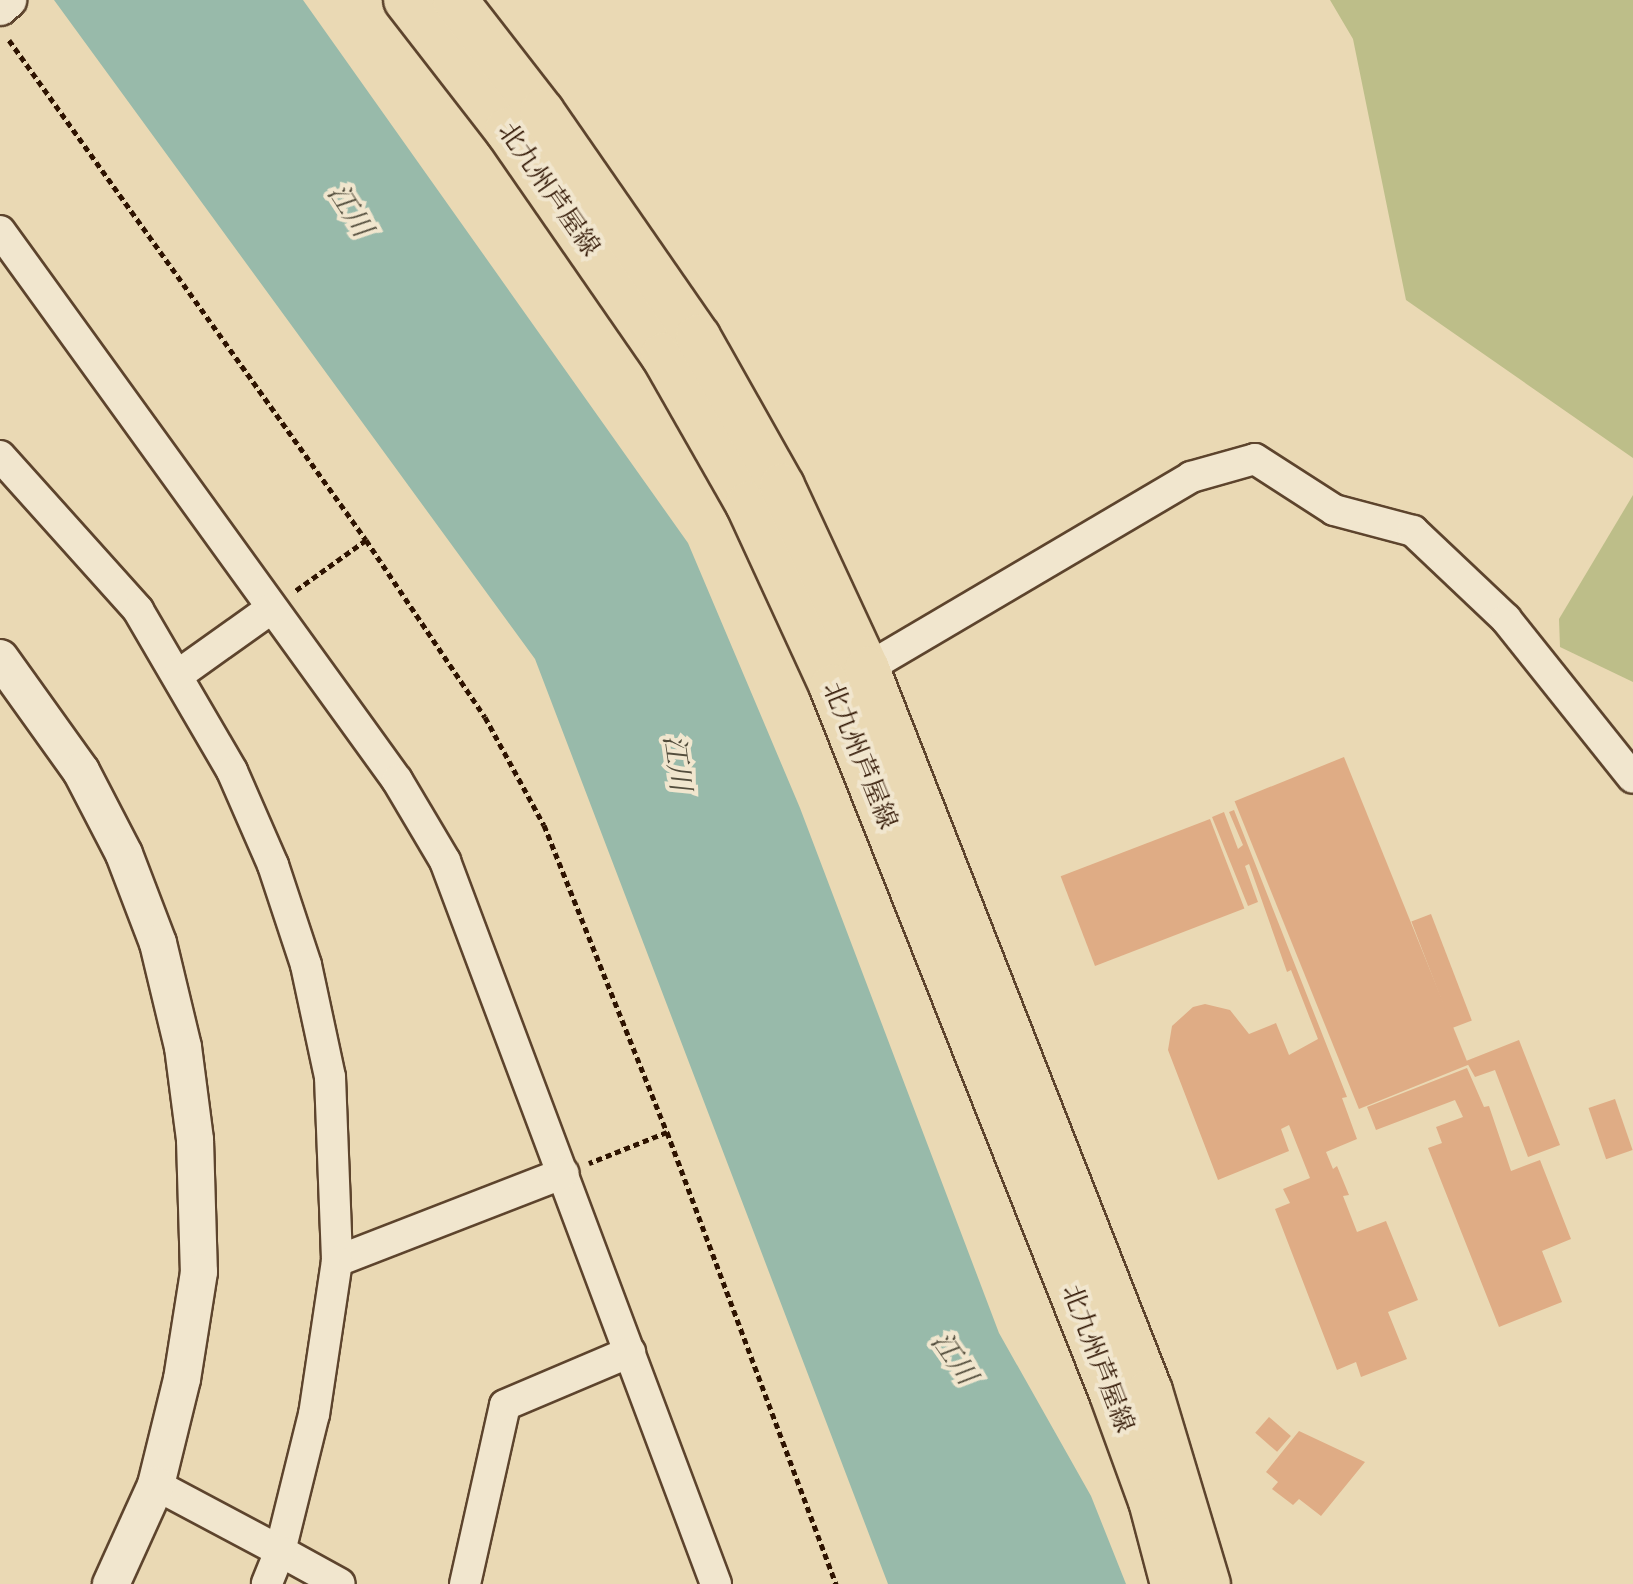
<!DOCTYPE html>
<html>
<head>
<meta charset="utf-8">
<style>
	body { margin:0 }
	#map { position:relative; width:1633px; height:1584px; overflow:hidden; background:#ead9b4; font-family:"IM FELL Double Pica","Noto Serif JP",serif }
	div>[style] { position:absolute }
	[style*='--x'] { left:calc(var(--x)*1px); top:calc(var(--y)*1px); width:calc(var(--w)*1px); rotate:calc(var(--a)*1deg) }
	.green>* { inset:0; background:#bdbe89 }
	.water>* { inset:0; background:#98baaa }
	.building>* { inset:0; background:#dfac85; transform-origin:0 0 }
	.path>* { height:5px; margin-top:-2.5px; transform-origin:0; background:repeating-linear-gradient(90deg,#2e1300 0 6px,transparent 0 10px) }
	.roads { filter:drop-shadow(2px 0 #5d442d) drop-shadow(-2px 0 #5d442d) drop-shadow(0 2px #5d442d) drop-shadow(0 -2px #5d442d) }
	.minor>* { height:30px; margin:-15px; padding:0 15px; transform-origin:15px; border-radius:15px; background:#f1e6ce }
	.tertiary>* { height:36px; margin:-18px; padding:0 18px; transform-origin:18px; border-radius:18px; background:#f1e6ce }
	.primary>* { height:44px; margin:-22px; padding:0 22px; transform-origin:22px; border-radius:22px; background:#ead9b4 }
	span { translate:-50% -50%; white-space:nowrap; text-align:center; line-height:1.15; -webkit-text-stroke:8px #f1e6ce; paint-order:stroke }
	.street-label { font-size:26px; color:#2e1300 }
	.water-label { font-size:28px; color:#534d3c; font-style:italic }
</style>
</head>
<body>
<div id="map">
	<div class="green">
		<i style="clip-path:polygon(1330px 0,1633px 0,1633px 458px,1406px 300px,1353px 39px)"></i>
		<i style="clip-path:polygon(1633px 495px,1633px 682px,1560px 647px,1559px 619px)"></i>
	</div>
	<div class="water">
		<i style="clip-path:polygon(54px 0,303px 0,688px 543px,800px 808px,999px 1333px,1091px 1496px,1126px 1584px,888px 1584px,535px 659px)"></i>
	</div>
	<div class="building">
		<i style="left:1344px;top:757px;width:332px;height:118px;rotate:68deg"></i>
		<i style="clip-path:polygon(1234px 810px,1347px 1097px,1342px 1098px,1357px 1139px,1326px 1152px,1333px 1169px,1337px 1166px,1349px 1195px,1343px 1196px,1357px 1232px,1386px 1221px,1418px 1300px,1388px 1312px,1407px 1359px,1361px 1377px,1356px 1362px,1337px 1370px,1275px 1209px,1290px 1203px,1283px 1189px,1310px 1178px,1289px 1125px,1281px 1129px,1289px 1151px,1218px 1180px,1168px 1050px,1172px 1026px,1193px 1007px,1205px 1004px,1230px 1010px,1249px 1034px,1276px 1023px,1289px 1055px,1318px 1039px,1291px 970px,1287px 972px,1249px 864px,1245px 866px,1258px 902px,1248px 906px,1212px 817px,1224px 812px,1238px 849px,1243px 845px,1229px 812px)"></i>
		<i style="left:1210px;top:819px;width:96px;height:160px;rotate:69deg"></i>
		<i style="left:1431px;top:914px;width:114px;height:21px;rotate:69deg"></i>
		<i style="clip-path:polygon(1519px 1040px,1560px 1145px,1528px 1157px,1495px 1070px,1475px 1077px,1466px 1061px)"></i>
		<i style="clip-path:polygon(1467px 1068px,1484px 1107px,1489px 1106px,1511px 1171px,1540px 1160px,1571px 1239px,1542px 1251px,1562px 1302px,1499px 1327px,1428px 1148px,1442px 1143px,1436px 1127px,1463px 1117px,1455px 1100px,1376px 1130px,1367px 1107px)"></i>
		<i style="left:1615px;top:1099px;width:54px;height:28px;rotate:71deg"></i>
		<i style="left:1269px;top:1417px;width:29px;height:21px;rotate:41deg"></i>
		<i style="clip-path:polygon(1299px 1431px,1365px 1462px,1321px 1516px,1299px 1499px,1293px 1505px,1272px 1489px,1278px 1482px,1266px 1472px)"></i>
	</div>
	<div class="path">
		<i style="--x:9;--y:40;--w:614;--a:54.47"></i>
		<i style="--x:366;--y:540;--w:87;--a:144.3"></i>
		<i style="--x:366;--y:540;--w:213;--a:56.1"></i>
		<i style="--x:485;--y:717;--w:123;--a:61.4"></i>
		<i style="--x:544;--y:825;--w:331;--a:68.2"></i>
		<i style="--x:667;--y:1132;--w:84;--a:158.3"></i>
		<i style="--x:667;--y:1132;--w:483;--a:69.5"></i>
	</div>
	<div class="roads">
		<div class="minor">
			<i style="--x:0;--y:231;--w:678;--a:54.13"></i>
			<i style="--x:397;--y:780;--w:94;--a:59.3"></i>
			<i style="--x:445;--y:861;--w:772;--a:69.45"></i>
			<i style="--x:0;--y:456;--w:207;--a:48.1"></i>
			<i style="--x:138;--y:610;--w:186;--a:59.7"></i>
			<i style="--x:232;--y:771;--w:103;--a:66.4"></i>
			<i style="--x:273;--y:865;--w:105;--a:71.7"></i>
			<i style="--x:306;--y:965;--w:115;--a:77.9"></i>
			<i style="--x:330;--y:1077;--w:184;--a:87.8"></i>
			<i style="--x:337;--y:1261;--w:243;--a:-21.2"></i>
			<i style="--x:178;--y:675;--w:115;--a:-35.5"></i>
			<i style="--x:852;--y:677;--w:394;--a:-30.5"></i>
			<i style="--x:1191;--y:477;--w:66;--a:-15.7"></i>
			<i style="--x:1255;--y:459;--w:94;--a:32.8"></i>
			<i style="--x:1334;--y:510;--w:82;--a:14.9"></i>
			<i style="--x:1413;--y:531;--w:128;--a:43.4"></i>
			<i style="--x:1506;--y:619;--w:203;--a:51.4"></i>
			<i style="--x:337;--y:1261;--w:155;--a:98.5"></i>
			<i style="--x:314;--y:1414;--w:141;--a:103.9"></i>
			<i style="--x:280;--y:1551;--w:68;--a:28.8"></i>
			<i style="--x:156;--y:1485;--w:140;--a:28"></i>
			<i style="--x:280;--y:1551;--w:35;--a:112"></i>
			<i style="--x:465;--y:1584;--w:183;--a:-77.4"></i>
			<i style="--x:505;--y:1405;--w:136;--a:-23"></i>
		</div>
		<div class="tertiary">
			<i style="--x:0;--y:7;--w:11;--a:-41"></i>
			<i style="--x:0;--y:658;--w:139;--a:54.4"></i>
			<i style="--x:81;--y:771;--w:93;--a:62.6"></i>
			<i style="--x:124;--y:854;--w:95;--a:69.1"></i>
			<i style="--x:158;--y:943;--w:107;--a:76.5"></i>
			<i style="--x:183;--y:1047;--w:94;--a:82.6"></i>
			<i style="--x:195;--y:1140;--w:132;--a:88.3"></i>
			<i style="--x:199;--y:1272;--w:108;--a:99"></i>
			<i style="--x:182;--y:1379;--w:109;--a:103.8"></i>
			<i style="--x:156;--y:1485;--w:109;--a:114.4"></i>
		</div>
		<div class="primary">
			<i style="--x:406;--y:0;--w:165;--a:52.2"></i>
			<i style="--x:507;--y:130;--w:274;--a:55.3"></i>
			<i style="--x:663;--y:355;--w:172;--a:60.3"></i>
			<i style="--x:748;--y:504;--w:201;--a:65.3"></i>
			<i style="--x:832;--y:687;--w:760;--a:68.39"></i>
			<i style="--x:1112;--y:1394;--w:114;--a:70"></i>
			<i style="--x:1151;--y:1501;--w:86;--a:75.2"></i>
			<i style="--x:455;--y:0;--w:142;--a:52.2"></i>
			<i style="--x:542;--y:112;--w:274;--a:55.3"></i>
			<i style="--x:698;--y:337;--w:171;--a:60.6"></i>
			<i style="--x:782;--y:486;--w:202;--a:65.1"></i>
			<i style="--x:867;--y:669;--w:775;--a:68.6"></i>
			<i style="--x:1150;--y:1391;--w:202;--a:73.3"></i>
		</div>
	</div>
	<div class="street-label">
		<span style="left:548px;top:190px;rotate:55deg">北九州芦屋線</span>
		<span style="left:859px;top:756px;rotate:68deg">北九州芦屋線</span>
		<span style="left:1097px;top:1359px;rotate:69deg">北九州芦屋線</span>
	</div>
	<div class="water-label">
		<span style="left:349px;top:211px;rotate:57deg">江川</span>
		<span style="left:676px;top:763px;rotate:82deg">江川</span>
		<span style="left:953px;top:1359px;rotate:55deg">江川</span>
	</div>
</div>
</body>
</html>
